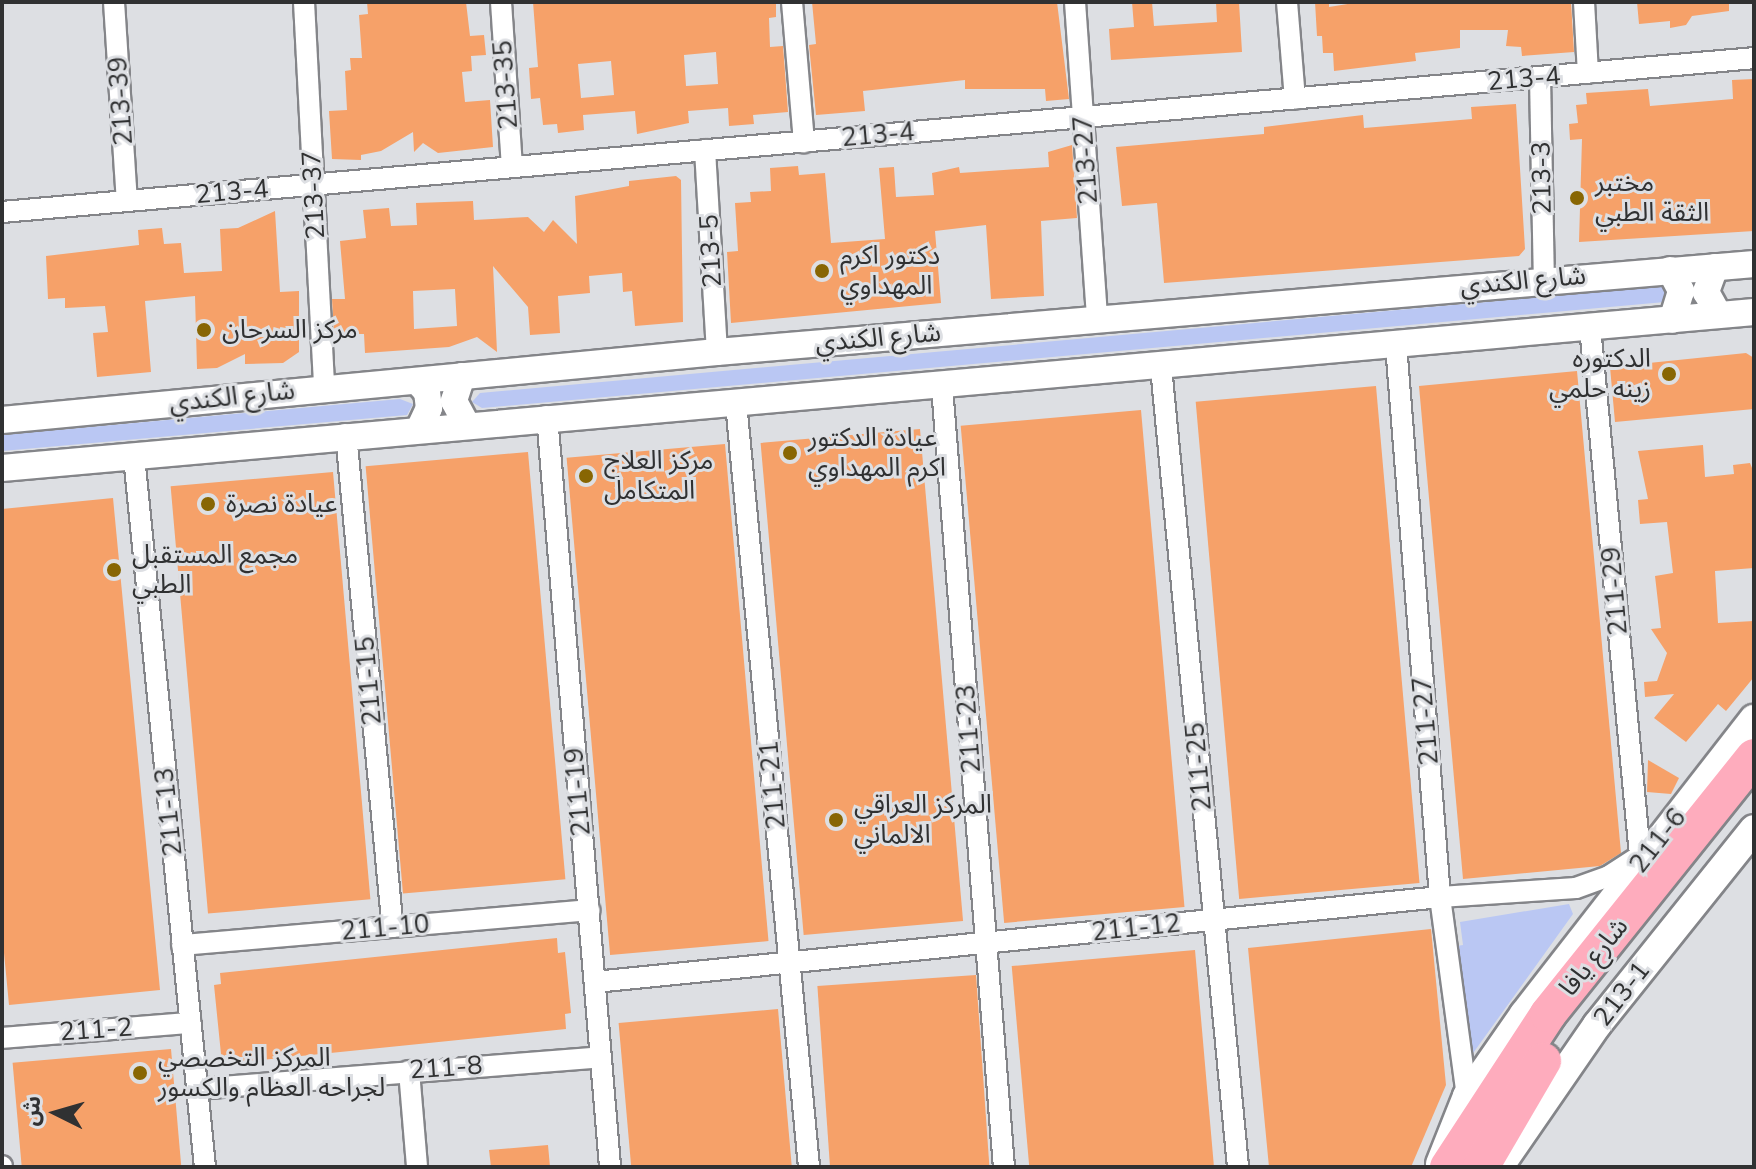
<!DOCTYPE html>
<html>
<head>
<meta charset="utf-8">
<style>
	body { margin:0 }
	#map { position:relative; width:1756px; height:1169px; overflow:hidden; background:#dddfe3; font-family:"Nunito Sans","Noto Sans Arabic",sans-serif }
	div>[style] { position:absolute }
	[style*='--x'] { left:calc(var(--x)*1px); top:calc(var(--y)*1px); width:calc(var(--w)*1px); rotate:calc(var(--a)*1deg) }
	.green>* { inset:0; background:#bac7f3 }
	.building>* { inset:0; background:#f6a169; transform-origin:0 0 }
	.roads { filter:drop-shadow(2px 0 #848589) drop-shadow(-2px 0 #848589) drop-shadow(0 2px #848589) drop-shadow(0 -2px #848589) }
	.minor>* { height:20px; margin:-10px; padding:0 10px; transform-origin:10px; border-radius:10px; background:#fff }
	.tertiary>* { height:26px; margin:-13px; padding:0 13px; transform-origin:13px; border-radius:13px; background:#fff }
	.secondary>* { height:28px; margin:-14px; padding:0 14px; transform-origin:14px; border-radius:14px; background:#fff }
	.motorway>* { height:36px; margin:-18px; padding:0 18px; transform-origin:18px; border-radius:18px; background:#feacbd }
	.dots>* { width:22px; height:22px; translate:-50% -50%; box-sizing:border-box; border:4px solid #dddfe3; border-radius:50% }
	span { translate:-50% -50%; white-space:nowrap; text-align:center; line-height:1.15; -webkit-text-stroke:6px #dddfe3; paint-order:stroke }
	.street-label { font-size:26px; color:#303132 }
	.poi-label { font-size:26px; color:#303132 }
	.left { translate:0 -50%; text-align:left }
	.right { translate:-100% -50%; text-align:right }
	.frame { position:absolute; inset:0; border:4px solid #303132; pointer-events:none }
	.north { position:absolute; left:16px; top:1073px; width:80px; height:80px; -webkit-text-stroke:6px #dddfe3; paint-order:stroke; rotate:275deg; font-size:22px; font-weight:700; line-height:32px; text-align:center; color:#303132 }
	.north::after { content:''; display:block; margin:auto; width:28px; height:36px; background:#303132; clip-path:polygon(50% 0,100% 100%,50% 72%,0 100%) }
</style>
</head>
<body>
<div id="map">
	<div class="green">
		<i style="clip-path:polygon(1664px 286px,1671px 291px,1665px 302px,482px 408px,472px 402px,480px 393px)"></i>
		<i style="clip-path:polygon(400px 399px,413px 404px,407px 415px,2px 451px,2px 435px)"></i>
		<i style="clip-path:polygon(1569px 904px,1573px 914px,1471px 1056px,1457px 946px,1463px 945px,1460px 922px)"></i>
	</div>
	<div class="building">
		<i style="clip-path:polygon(367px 2px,466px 2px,470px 36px,484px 35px,486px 55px,471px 56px,472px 71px,462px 72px,465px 102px,490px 100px,493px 147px,438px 153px,423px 143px,414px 152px,413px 132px,381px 151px,361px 155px,361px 160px,332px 159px,329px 111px,347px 110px,345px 71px,351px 70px,350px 58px,362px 58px,359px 15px,368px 14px)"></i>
		<i style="clip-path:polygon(evenodd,533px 2px,776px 2px,776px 17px,769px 18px,770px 47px,783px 46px,788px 112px,753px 115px,754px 124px,729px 126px,728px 108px,688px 111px,689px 123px,637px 134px,635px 111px,583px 115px,584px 130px,558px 133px,557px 124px,543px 125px,540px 98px,531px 99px,529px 68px,538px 67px,533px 2px,716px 52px,718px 84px,686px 86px,684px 55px,716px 52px,533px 2px,611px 61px,614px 95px,581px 98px,578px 64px,611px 61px)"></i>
		<i style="clip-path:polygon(812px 2px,1057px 2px,1069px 99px,1046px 101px,1045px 89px,965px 89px,965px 80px,863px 91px,865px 111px,816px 115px,809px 45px,816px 44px)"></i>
		<i style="clip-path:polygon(1132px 2px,1152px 2px,1154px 26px,1217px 22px,1216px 2px,1239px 2px,1242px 52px,1111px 60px,1109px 29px,1134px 27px)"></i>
		<i style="clip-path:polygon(1315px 2px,1329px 2px,1329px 7px,1360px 2px,1571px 2px,1574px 52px,1522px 56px,1521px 47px,1506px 46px,1508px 30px,1460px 30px,1460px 48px,1415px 53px,1416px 61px,1334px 71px,1333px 53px,1323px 53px,1322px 36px,1317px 36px)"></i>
		<i style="clip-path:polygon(1637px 2px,1729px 2px,1729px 11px,1692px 16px,1686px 25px,1670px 28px,1670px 21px,1639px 24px)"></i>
		<i style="clip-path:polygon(1754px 79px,1754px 231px,1579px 242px,1582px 139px,1570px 140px,1569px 124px,1578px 123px,1576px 105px,1587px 104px,1586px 93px,1648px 89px,1650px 106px,1733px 99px,1732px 80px)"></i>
		<i style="clip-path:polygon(1516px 104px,1525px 249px,1519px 256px,1164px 283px,1157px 203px,1122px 206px,1116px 147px,1264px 134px,1264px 127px,1363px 115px,1364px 128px,1472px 119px,1471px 107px)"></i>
		<i style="clip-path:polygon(1072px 145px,1077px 218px,1041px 221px,1044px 296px,991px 299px,986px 225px,935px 231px,941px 303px,731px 323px,727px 252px,738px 251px,735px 203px,751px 202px,750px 192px,771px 191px,770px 168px,798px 166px,799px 175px,825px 173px,831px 243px,885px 239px,879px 168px,894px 167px,896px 197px,934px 195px,932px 173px,959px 167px,960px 173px,1049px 167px,1048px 152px)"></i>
		<i style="clip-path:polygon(evenodd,676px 176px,681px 180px,683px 322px,635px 326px,632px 291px,623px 292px,622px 273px,589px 276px,590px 293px,558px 296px,560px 333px,530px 335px,528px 307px,493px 266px,497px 352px,477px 337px,449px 347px,365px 353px,364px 334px,334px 334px,332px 299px,345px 299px,340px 241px,366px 238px,363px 210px,389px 208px,391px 226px,417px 225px,416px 203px,473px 201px,474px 220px,528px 217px,544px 232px,553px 220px,577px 244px,575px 196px,629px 186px,629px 181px,676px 176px,455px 289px,457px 326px,414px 329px,413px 291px,455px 289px)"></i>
		<i style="clip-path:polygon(275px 211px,280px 292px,299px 291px,299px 352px,283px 363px,245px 364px,245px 354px,217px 368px,197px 369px,195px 296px,145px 301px,151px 372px,97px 377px,93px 333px,108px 332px,105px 306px,65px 308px,65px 298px,48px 299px,46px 256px,139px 245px,138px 230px,162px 228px,164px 244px,181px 243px,184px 273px,222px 271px,220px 229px,238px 228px)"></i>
		<i style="clip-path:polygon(1746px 353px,1754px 358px,1754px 409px,1615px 422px,1610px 367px)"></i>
		<i style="clip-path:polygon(1577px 371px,1621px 853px,1600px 866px,1463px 879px,1419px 386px)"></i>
		<i style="left:1376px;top:386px;width:499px;height:181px;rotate:85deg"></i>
		<i style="left:1141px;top:410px;width:499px;height:181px;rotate:85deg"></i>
		<i style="left:920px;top:429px;width:494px;height:160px;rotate:85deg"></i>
		<i style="left:725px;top:444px;width:499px;height:159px;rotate:85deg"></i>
		<i style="clip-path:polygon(1703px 445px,1705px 477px,1734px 474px,1733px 465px,1750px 463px,1754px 473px,1754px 568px,1715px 571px,1718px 623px,1754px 621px,1754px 677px,1726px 711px,1718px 704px,1686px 742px,1654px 718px,1674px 694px,1645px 697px,1644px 682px,1657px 681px,1667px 653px,1651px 629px,1661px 628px,1655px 576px,1673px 573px,1667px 522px,1640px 524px,1638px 500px,1648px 499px,1638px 451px)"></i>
		<i style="left:528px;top:452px;width:429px;height:163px;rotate:85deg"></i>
		<i style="left:333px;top:472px;width:429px;height:163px;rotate:85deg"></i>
		<i style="clip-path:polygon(113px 498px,160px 990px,9px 1005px,2px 932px,2px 509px)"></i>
		<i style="clip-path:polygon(1648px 760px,1679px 778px,1671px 794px,1647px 792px)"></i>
		<i style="clip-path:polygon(1431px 929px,1446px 1085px,1411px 1167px,1269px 1167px,1248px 948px)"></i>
		<i style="clip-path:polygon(557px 938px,558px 953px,565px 952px,571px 1013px,565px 1014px,566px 1029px,222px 1064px,214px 985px,221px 984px,220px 973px)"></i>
		<i style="left:1195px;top:950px;width:218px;height:184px;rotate:85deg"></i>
		<i style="left:976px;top:975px;width:193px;height:159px;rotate:86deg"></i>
		<i style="left:778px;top:1009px;width:159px;height:160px;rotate:85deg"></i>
		<i style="left:171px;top:1049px;width:119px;height:159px;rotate:85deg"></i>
		<i style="clip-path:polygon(548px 1145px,550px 1167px,491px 1167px,489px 1150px)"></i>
	</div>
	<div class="roads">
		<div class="minor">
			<i style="--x:114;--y:2;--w:199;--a:86.3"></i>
			<i style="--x:304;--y:2;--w:387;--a:87"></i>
			<i style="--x:501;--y:2;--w:165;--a:86.2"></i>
			<i style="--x:792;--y:2;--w:141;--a:85.1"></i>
			<i style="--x:1075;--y:2;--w:318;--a:86"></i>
			<i style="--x:1287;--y:2;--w:97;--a:85.3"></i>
			<i style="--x:1584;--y:2;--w:71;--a:86.8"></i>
			<i style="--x:1540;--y:77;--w:202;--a:88.9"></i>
			<i style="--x:705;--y:150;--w:202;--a:86.6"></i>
			<i style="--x:2;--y:212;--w:1759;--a:-5.02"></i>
			<i style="--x:1590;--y:327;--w:530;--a:84.59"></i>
			<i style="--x:1396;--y:345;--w:554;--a:85.44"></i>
			<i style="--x:1440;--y:897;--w:201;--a:82.3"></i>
			<i style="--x:1161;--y:367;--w:804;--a:84.5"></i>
			<i style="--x:942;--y:387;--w:782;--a:85.46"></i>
			<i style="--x:736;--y:403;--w:767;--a:84.54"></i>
			<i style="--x:547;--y:416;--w:754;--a:85.2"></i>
			<i style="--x:346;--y:434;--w:495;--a:84.6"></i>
			<i style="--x:134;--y:456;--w:715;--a:84.3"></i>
			<i style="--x:182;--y:945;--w:409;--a:-4.9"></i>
			<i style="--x:595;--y:982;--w:849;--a:-5.74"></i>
			<i style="--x:1440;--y:897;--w:136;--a:-3.8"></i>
			<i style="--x:1576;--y:888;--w:35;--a:-20"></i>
			<i style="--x:1609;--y:876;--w:35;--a:-33"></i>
			<i style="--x:2;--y:1038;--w:189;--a:-4.6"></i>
			<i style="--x:409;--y:1071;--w:96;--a:85.2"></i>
			<i style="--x:197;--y:1089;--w:405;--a:-4.5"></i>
			<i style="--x:2;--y:1166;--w:1;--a:90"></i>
		</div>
		<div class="tertiary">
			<i style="--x:1715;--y:267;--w:27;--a:110"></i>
			<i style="--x:1706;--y:292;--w:26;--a:61"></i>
			<i style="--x:1670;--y:270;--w:24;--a:62"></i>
			<i style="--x:1681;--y:291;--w:30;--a:107"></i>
			<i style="--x:462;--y:376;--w:26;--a:108"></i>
			<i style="--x:454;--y:401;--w:26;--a:62"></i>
			<i style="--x:417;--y:381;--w:15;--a:48"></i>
			<i style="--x:427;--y:392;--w:16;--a:83"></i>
			<i style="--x:429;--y:408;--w:23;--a:115"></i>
			<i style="--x:2;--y:420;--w:718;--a:-5.43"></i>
			<i style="--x:717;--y:352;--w:1041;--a:-4.85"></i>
			<i style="--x:2;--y:468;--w:1759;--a:-5.09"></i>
		</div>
		<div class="secondary">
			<i style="--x:1440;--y:1164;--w:73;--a:-68.3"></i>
			<i style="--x:1467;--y:1096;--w:100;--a:-55.2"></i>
			<i style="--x:1524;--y:1014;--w:374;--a:-52.1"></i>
			<i style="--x:1499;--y:1167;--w:173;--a:-55.4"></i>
			<i style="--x:1597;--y:1025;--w:251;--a:-51.3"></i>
		</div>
		<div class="motorway">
			<i style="--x:1448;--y:1167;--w:183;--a:-56.8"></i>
			<i style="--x:1548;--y:1014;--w:329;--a:-51.3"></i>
			<i style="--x:1481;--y:1167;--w:123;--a:-59.7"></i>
		</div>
	</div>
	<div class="dots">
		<i style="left:1577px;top:198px;background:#886603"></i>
		<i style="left:822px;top:271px;background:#886603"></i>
		<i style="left:204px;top:330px;background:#886603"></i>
		<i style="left:1669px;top:374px;background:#886603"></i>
		<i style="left:790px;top:453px;background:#886603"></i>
		<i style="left:586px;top:476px;background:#886603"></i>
		<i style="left:208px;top:504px;background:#886603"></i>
		<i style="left:114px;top:570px;background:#886603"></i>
		<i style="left:836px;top:820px;background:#886603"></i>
		<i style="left:140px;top:1073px;background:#886603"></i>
	</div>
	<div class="street-label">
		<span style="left:1524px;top:79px;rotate:-5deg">213-4</span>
		<span style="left:506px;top:85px;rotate:-94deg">213-35</span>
		<span style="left:121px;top:101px;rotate:-94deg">213-39</span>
		<span style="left:878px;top:135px;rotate:-5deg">213-4</span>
		<span style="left:1086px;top:160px;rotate:-94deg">213-27</span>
		<span style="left:1542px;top:178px;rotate:-91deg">213-3</span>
		<span style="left:232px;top:192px;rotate:-5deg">213-4</span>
		<span style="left:314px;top:195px;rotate:-93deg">213-37</span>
		<span style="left:711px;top:251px;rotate:-93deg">213-5</span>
		<span style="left:1523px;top:281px;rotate:-5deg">شارع الكندي</span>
		<span style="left:878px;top:338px;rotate:-5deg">شارع الكندي</span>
		<span style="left:232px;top:397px;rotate:-6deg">شارع الكندي</span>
		<span style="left:1615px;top:591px;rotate:-95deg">211-29</span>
		<span style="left:369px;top:681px;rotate:-95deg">211-15</span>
		<span style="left:1426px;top:721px;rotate:-95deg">211-27</span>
		<span style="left:969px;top:729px;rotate:-94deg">211-23</span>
		<span style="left:1199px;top:767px;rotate:-95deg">211-25</span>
		<span style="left:773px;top:785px;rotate:-95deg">211-21</span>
		<span style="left:578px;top:792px;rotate:-95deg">211-19</span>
		<span style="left:169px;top:812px;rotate:-96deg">211-13</span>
		<span style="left:1658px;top:841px;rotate:-52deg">211-6</span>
		<span style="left:385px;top:928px;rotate:-5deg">211-10</span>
		<span style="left:1136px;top:928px;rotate:-6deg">211-12</span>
		<span style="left:1594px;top:957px;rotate:-51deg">شارع يافا</span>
		<span style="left:1622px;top:994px;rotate:-52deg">213-1</span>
		<span style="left:96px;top:1030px;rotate:-4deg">211-2</span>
		<span style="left:446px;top:1068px;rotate:-4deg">211-8</span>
	</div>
	<div class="poi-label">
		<span class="left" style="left:1595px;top:198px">مختبر<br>الثقة الطبي</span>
		<span class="left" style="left:840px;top:271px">دكتور اكرم<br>المهداوي</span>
		<span class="left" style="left:222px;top:330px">مركز السرحان</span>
		<span class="right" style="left:1651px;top:374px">الدكتوره<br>زينه حلمي</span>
		<span class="left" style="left:808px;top:453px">عيادة الدكتور<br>اكرم المهداوي</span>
		<span class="left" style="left:604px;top:476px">مركز العلاج<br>المتكامل</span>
		<span class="left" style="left:226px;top:504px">عيادة نصرة</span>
		<span class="left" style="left:132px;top:570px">مجمع المستقبل<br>الطبي</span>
		<span class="left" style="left:854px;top:820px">المركز العراقي<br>الالماني</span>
		<span class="left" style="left:158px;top:1073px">المركز التخصصي<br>لجراحه العظام والكسور</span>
	</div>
	<div class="frame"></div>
	<div class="north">ش</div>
</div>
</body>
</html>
